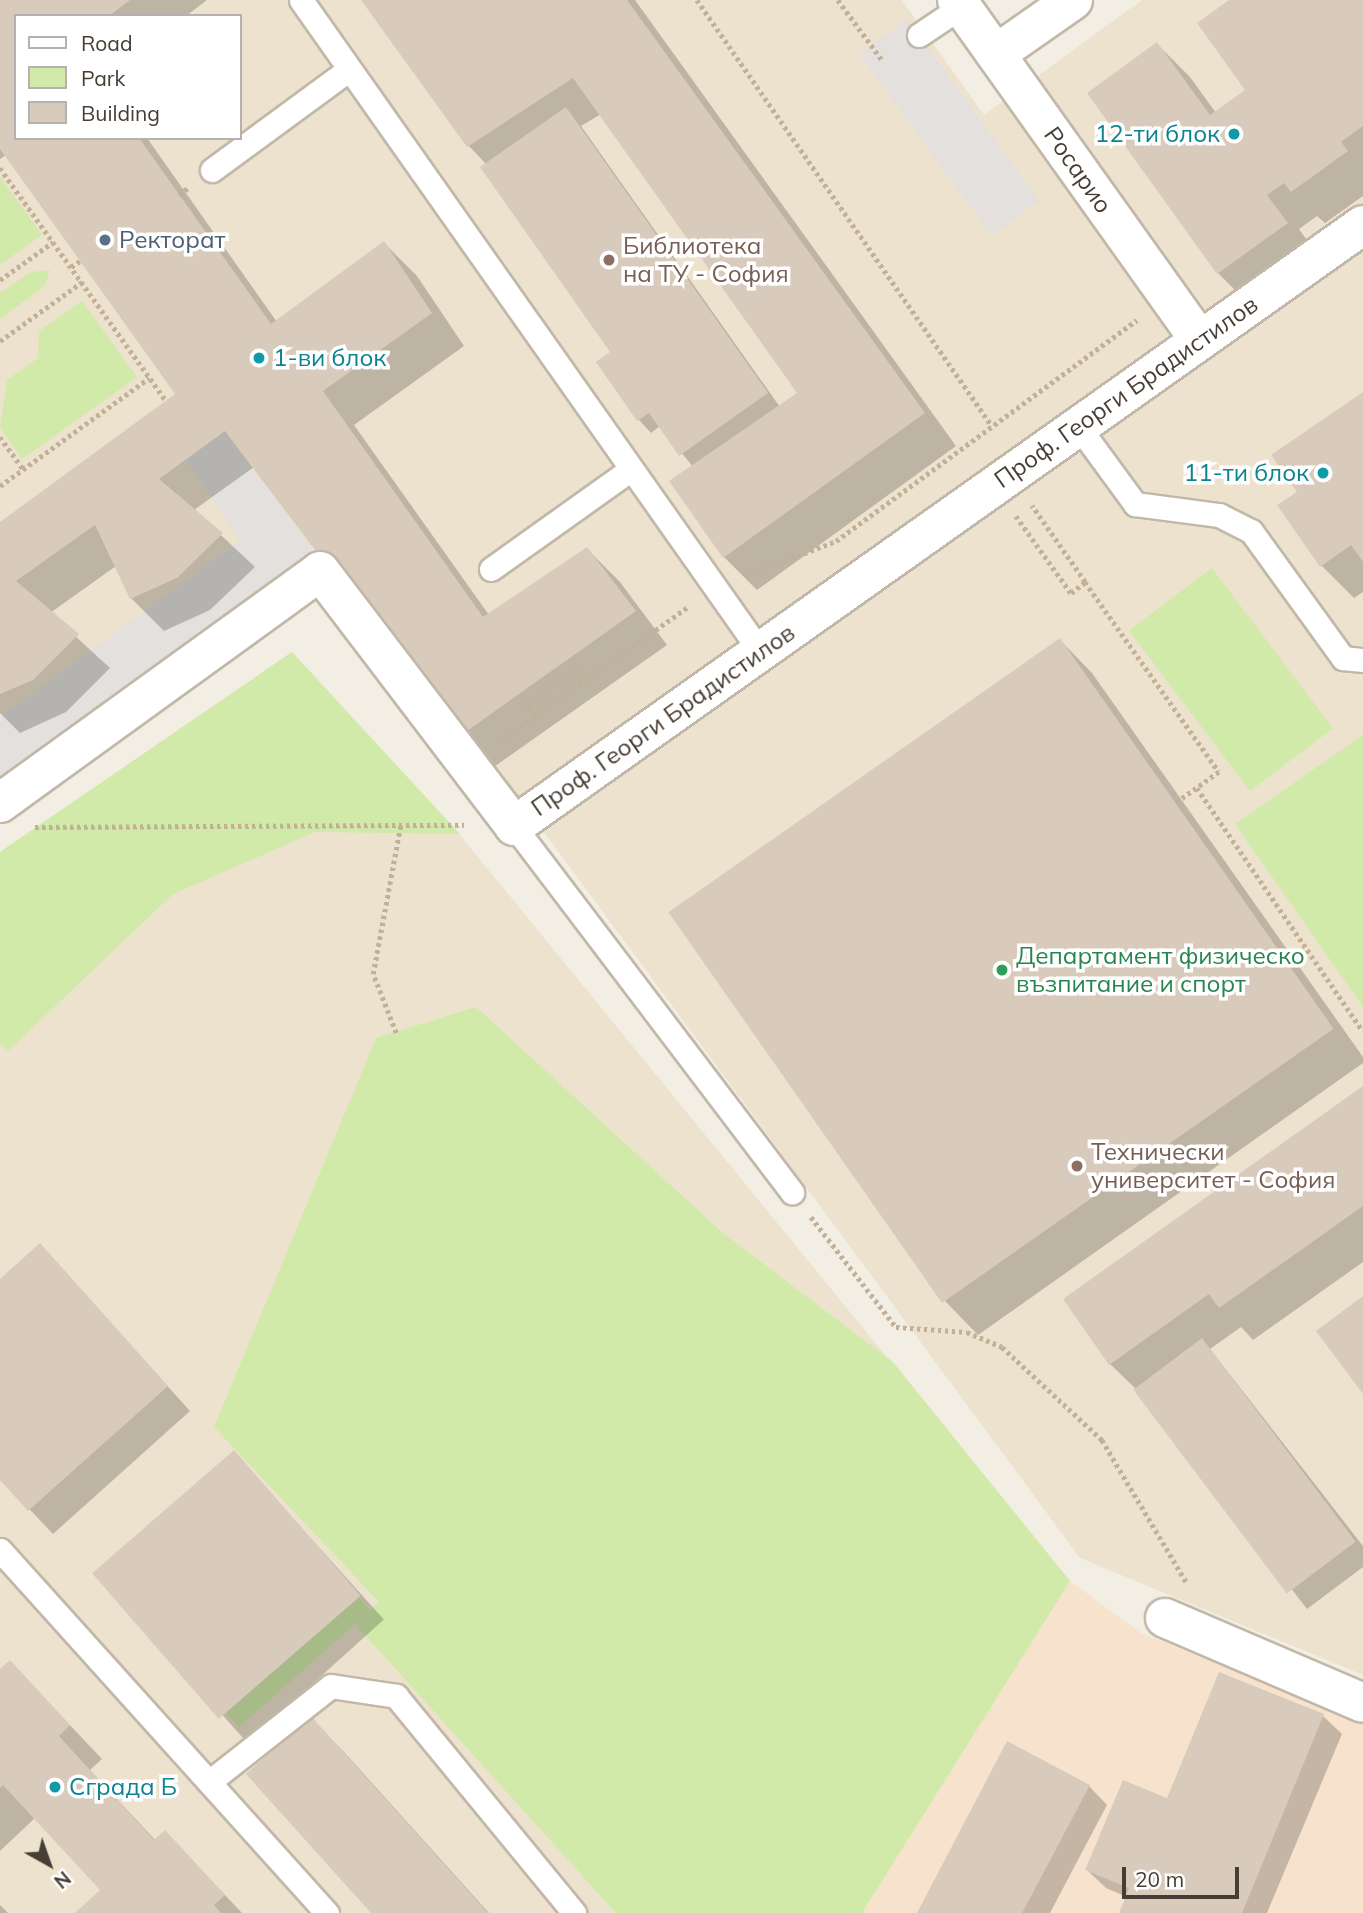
<!DOCTYPE html>
<html>
<head>
<meta charset="utf-8">
<style>
	body { margin:0 }
	#map { position:relative; width:1363px; height:1913px; overflow:hidden; background:#f3eee4; font-family:Mulish,sans-serif }
	div>[style] { position:absolute }
	[style*='--x'] { left:calc(var(--x)*1px); top:calc(var(--y)*1px); width:calc(var(--w)*1px); rotate:calc(var(--a)*1deg) }
	.commercial>* { inset:0; background:#f7e3cd }
	.education>* { inset:0; background:#ede2cd }
	.green>* { inset:0; background:#d1eaaa; transform-origin:0 0 }
	.parking>* { inset:0; background:#e3e0dd; transform-origin:0 0 }
	.shadow>* { inset:0; background:#0003; transform-origin:0 0 }
	.building>* { inset:0; background:#d8cbbc; transform-origin:0 0 }
	.path>* { height:4.5px; margin-top:-2.25px; transform-origin:0; background:repeating-linear-gradient(90deg,#c2b097 0 3.5px,transparent 0 7px) }
	.roads { filter:drop-shadow(2px 0 #c2b8a9) drop-shadow(-2px 0 #c2b8a9) drop-shadow(0 2px #c2b8a9) drop-shadow(0 -2px #c2b8a9) }
	.lane>* { height:23px; margin:-11.5px; padding:0 11.5px; transform-origin:11.5px; border-radius:11.5px; background:#fff }
	.street>* { height:38px; margin:-19px; padding:0 19px; transform-origin:19px; border-radius:19px; background:#fff }
	.dots>* { width:19px; height:19px; translate:-50% -50%; box-sizing:border-box; border:4px solid #fff; border-radius:50% }
	span { translate:-50% -50%; white-space:nowrap; text-align:center; line-height:1.15; -webkit-text-stroke:7px #fff; paint-order:stroke }
	.culture-label { font-size:24px; color:#0d838f }
	.right { translate:-100% -50%; text-align:right }
	.left { translate:0 -50%; text-align:left }
	.street-label { font-size:24px; color:#463d34 }
	.service-label { font-size:24px; color:#4e5e75 }
	.education-label { font-size:24px; color:#785e54 }
	.leisure-label { font-size:24px; color:#27864d }
	.legend { position:absolute; left:14px; top:14px; width:228px; height:126px; box-sizing:border-box; background:#fff; border:2px solid #b5b1ae; margin:0; padding:9px 12px; list-style:none; font-size:21px; color:#463d34 }
	.legend li { display:flex; align-items:center; gap:14px; height:35px }
	.legend b { width:35px; border:2px solid #b5b1ae }
	.north { position:absolute; left:14px; top:1829px; width:70px; height:70px; -webkit-text-stroke:5px #fff; paint-order:stroke; rotate:140deg; font-size:19px; font-weight:700; line-height:28px; text-align:center; color:#463d34 }
	.north::after { content:''; display:block; margin:auto; width:24px; height:32px; background:#463d34; clip-path:polygon(50% 0,100% 100%,50% 72%,0 100%) }
	.scale { position:absolute; left:1122px; top:1867px; width:117px; height:32px; box-sizing:border-box; border:4px solid #463d34; border-top:0; padding-left:9px; font-size:21px; line-height:24px; white-space:nowrap; color:#463d34; -webkit-text-stroke:5px #fff; paint-order:stroke }
</style>
</head>
<body>
<div id="map">
	<div class="commercial">
		<i style="clip-path:polygon(1070px 1581px,1141px 1633px,1363px 1722px,1363px 1913px,862px 1913px)"></i>
	</div>
	<div class="education">
		<i style="clip-path:polygon(evenodd,0 0,902px 0,984px 115px,1142px 0,1363px 0,1363px 1675px,1080px 1558px,326px 537px,0 774px,0 0,16px 16px,240px 16px,240px 138px,16px 138px,16px 16px)"></i>
		<i style="clip-path:polygon(292px 652px,460px 835px,1070px 1581px,862px 1913px,0 1913px,0 852px)"></i>
	</div>
	<div class="green">
		<i style="clip-path:polygon(0 177px,42px 235px,0 265px)"></i>
		<i style="clip-path:polygon(50px 270px,45px 286px,0 319px,0 293px,31px 272px)"></i>
		<i style="clip-path:polygon(82px 301px,137px 377px,22px 459px,0 428px,7px 380px,38px 358px,39px 331px)"></i>
		<i style="left:1212px;top:568px;width:201px;height:104px;rotate:53deg"></i>
		<i style="clip-path:polygon(292px 652px,460px 834px,315px 832px,173px 894px,8px 1051px,0 1043px,0 852px)"></i>
		<i style="clip-path:polygon(1363px 735px,1363px 1007px,1235px 824px)"></i>
		<i style="clip-path:polygon(476px 1007px,724px 1234px,893px 1362px,1070px 1581px,862px 1913px,616px 1913px,355px 1624px,239px 1727px,105px 1576px,237px 1460px,370px 1610px,379px 1602px,214px 1427px,376px 1038px)"></i>
	</div>
	<div class="parking">
		<i style="left:907px;top:19px;width:225px;height:59px;rotate:54deg"></i>
		<i style="clip-path:polygon(225px 431px,317px 554px,0 784px,0 717px,240px 541px,186px 460px)"></i>
	</div>
	<div class="shadow">
		<i style="clip-path:polygon(0 0,207px 0,186px 16px,16px 16px,16px 138px,147px 138px,277px 322px,384px 243px,417px 276px,464px 346px,354px 425px,489px 615px,587px 549px,620px 582px,667px 645px,491px 769px,254px 467px,194px 510px,255px 567px,210px 610px,164px 631px,131px 598px,116px 566px,50px 613px,110px 668px,66px 712px,20px 733px,0 713px,0 524px,177px 394px,6px 155px,0 159px)"></i>
		<i style="clip-path:polygon(evenodd,363px 0,635px 0,956px 446px,757px 590px,724px 557px,693px 467px,660px 426px,651px 433px,639px 420px,598px 363px,613px 352px,487px 165px,468px 145px,363px 0,601px 114px,800px 394px,780px 407px,581px 126px,601px 114px)"></i>
		<i style="clip-path:polygon(1232px 0,1363px 0,1363px 196px,1325px 223px,1317px 216px,1299px 229px,1319px 257px,1251px 306px,1218px 273px,1157px 44px,1190px 77px,1216px 113px,1248px 90px)"></i>
		<i style="clip-path:polygon(1363px 394px,1363px 592px,1354px 598px,1321px 565px,1299px 493px)"></i>
		<i style="clip-path:polygon(1060px 640px,1092px 673px,1363px 1057px,1363px 1063px,978px 1335px,946px 1302px,672px 914px)"></i>
		<i style="clip-path:polygon(1363px 1088px,1363px 1262px,1253px 1340px,1241px 1327px,1210px 1349px,1363px 1546px,1363px 1567px,1307px 1609px,1137px 1390px,1110px 1364px)"></i>
		<i style="clip-path:polygon(40px 1245px,190px 1411px,53px 1534px,0 1478px,0 1281px)"></i>
		<i style="left:234px;top:1453px;width:224px;height:184px;rotate:48deg"></i>
		<i style="clip-path:polygon(10px 1662px,102px 1759px,90px 1770px,156px 1841px,165px 1832px,242px 1913px,77px 1913px,102px 1891px,35px 1818px,0 1851px,0 1671px)"></i>
		<i style="clip-path:polygon(1323px 1716px,1342px 1734px,1267px 1913px,1121px 1913px,1127px 1897px,1106px 1888px,1087px 1870px,1168px 1800px)"></i>
		<i style="clip-path:polygon(311px 1719px,344px 1752px,489px 1913px,373px 1913px)"></i>
		<i style="clip-path:polygon(1089px 1786px,1107px 1805px,1050px 1913px,919px 1913px)"></i>
		<i style="clip-path:polygon(0 1905px,8px 1913px,0 1913px)"></i>
	</div>
	<div class="building">
		<i style="clip-path:polygon(0 0,130px 0,109px 16px,16px 16px,16px 138px,139px 138px,271px 324px,384px 241px,432px 313px,323px 391px,483px 617px,587px 547px,636px 611px,457px 738px,225px 431px,159px 479px,223px 533px,177px 578px,130px 599px,95px 525px,16px 581px,79px 634px,33px 680px,0 694px,0 522px,175px 394px,0 149px)"></i>
		<i style="clip-path:polygon(361px 0,627px 0,925px 413px,723px 558px,669px 481px,797px 393px,573px 78px,467px 147px)"></i>
		<i style="clip-path:polygon(1229px 0,1363px 0,1363px 126px,1341px 142px,1348px 151px,1291px 192px,1284px 183px,1267px 195px,1288px 223px,1217px 274px,1087px 93px,1157px 42px,1210px 115px,1245px 90px,1197px 23px)"></i>
		<i style="clip-path:polygon(566px 107px,768px 393px,679px 456px,649px 413px,637px 421px,596px 362px,610px 352px,480px 167px)"></i>
		<i style="clip-path:polygon(1363px 392px,1363px 562px,1351px 545px,1320px 567px,1277px 505px,1297px 492px,1271px 455px)"></i>
		<i style="left:1060px;top:638px;width:477px;height:478px;rotate:55deg"></i>
		<i style="clip-path:polygon(1363px 1086px,1363px 1206px,1219px 1308px,1209px 1294px,1109px 1365px,1063px 1299px)"></i>
		<i style="clip-path:polygon(40px 1243px,168px 1386px,28px 1511px,0 1480px,0 1279px)"></i>
		<i style="clip-path:polygon(1363px 1296px,1363px 1394px,1316px 1331px)"></i>
		<i style="left:1202px;top:1338px;width:255px;height:86px;rotate:53deg"></i>
		<i style="left:234px;top:1450px;width:193px;height:188px;rotate:49deg"></i>
		<i style="clip-path:polygon(10px 1660px,70px 1725px,59px 1736px,154px 1840px,165px 1830px,225px 1895px,214px 1905px,221px 1913px,75px 1913px,100px 1890px,3px 1785px,0 1788px,0 1669px)"></i>
		<i style="clip-path:polygon(1219px 1672px,1324px 1714px,1242px 1913px,1119px 1913px,1129px 1888px,1085px 1870px,1123px 1780px,1167px 1798px)"></i>
		<i style="clip-path:polygon(311px 1716px,488px 1913px,371px 1913px,246px 1774px)"></i>
		<i style="clip-path:polygon(1007px 1741px,1090px 1785px,1022px 1913px,917px 1913px)"></i>
	</div>
	<div class="path">
		<i style="--x:697;--y:0;--w:518;--a:55.3"></i>
		<i style="--x:838;--y:0;--w:74;--a:53.7"></i>
		<i style="--x:0;--y:168;--w:286;--a:54.5"></i>
		<i style="--x:179;--y:195;--w:13;--a:-39"></i>
		<i style="--x:71;--y:267;--w:11;--a:-34"></i>
		<i style="--x:0;--y:280;--w:65;--a:-35.6"></i>
		<i style="--x:0;--y:341;--w:101;--a:-35.7"></i>
		<i style="--x:0;--y:437;--w:39;--a:54"></i>
		<i style="--x:0;--y:486;--w:184;--a:-35.9"></i>
		<i style="--x:1016;--y:516;--w:95;--a:54.5"></i>
		<i style="--x:1071;--y:593;--w:18;--a:-38"></i>
		<i style="--x:1085;--y:582;--w:93;--a:-124.9"></i>
		<i style="--x:745;--y:576;--w:97;--a:-21"></i>
		<i style="--x:836;--y:541;--w:373;--a:-36.3"></i>
		<i style="--x:1085;--y:582;--w:232;--a:54.8"></i>
		<i style="--x:1219;--y:772;--w:53;--a:144.2"></i>
		<i style="--x:578;--y:666;--w:16;--a:55"></i>
		<i style="--x:587;--y:679;--w:65;--a:144.4"></i>
		<i style="--x:534;--y:717;--w:15;--a:-127"></i>
		<i style="--x:525;--y:705;--w:66;--a:-36.3"></i>
		<i style="--x:546;--y:675;--w:12;--a:48"></i>
		<i style="--x:587;--y:679;--w:125;--a:-35.6"></i>
		<i style="--x:498;--y:743;--w:44;--a:-35.8"></i>
		<i style="--x:1197;--y:788;--w:294;--a:55.7"></i>
		<i style="--x:35;--y:827;--w:429;--a:-0.3"></i>
		<i style="--x:396;--y:1033;--w:63;--a:-111.3"></i>
		<i style="--x:373;--y:974;--w:154;--a:-79.5"></i>
		<i style="--x:811;--y:1217;--w:139;--a:52.3"></i>
		<i style="--x:896;--y:1327;--w:71;--a:4"></i>
		<i style="--x:967;--y:1332;--w:38;--a:23"></i>
		<i style="--x:1002;--y:1347;--w:137;--a:42.9"></i>
		<i style="--x:1102;--y:1440;--w:166;--a:59.3"></i>
	</div>
	<div class="roads">
		<div class="lane">
			<i style="--x:301;--y:0;--w:797;--a:54.81"></i>
			<i style="--x:919;--y:35;--w:52;--a:-34"></i>
			<i style="--x:212;--y:170;--w:169;--a:-36.3"></i>
			<i style="--x:1078;--y:426;--w:97;--a:53.8"></i>
			<i style="--x:1135;--y:504;--w:85;--a:7.5"></i>
			<i style="--x:1219;--y:515;--w:36;--a:27"></i>
			<i style="--x:1251;--y:531;--w:157;--a:54.1"></i>
			<i style="--x:1343;--y:658;--w:20;--a:6"></i>
			<i style="--x:491;--y:569;--w:172;--a:-35.5"></i>
			<i style="--x:514;--y:826;--w:460;--a:52.8"></i>
			<i style="--x:0;--y:1550;--w:489;--a:48"></i>
			<i style="--x:209;--y:1782;--w:155;--a:-38.2"></i>
			<i style="--x:331;--y:1686;--w:66;--a:8.7"></i>
			<i style="--x:396;--y:1696;--w:281;--a:50.6"></i>
		</div>
		<div class="street">
			<i style="--x:957;--y:0;--w:417;--a:54.5"></i>
			<i style="--x:996;--y:54;--w:94;--a:-35"></i>
			<i style="--x:0;--y:803;--w:395;--a:-35.9"></i>
			<i style="--x:320;--y:571;--w:320;--a:52.7"></i>
			<i style="--x:514;--y:826;--w:1040;--a:-35.29"></i>
			<i style="--x:1165;--y:1618;--w:215;--a:23.2"></i>
		</div>
	</div>
	<div class="dots">
		<i style="left:1234px;top:134px;background:#0f9aa8"></i>
		<i style="left:105px;top:240px;background:#5c6f8a"></i>
		<i style="left:609px;top:260px;background:#8d6e63"></i>
		<i style="left:259px;top:358px;background:#0f9aa8"></i>
		<i style="left:1323px;top:473px;background:#0f9aa8"></i>
		<i style="left:1002px;top:970px;background:#2e9e5b"></i>
		<i style="left:1077px;top:1166px;background:#8d6e63"></i>
		<i style="left:55px;top:1787px;background:#0f9aa8"></i>
	</div>
	<div class="culture-label">
		<span class="right" style="left:1220px;top:134px">12-ти блок</span>
		<span class="left" style="left:273px;top:358px">1-ви блок</span>
		<span class="right" style="left:1309px;top:473px">11-ти блок</span>
		<span class="left" style="left:69px;top:1787px">Сграда Б</span>
	</div>
	<div class="street-label">
		<span style="left:1078px;top:170px;rotate:55deg">Росарио</span>
		<span style="left:1126px;top:392px;rotate:-35deg">Проф. Георги Брадистилов</span>
		<span style="left:663px;top:720px;rotate:-35deg">Проф. Георги Брадистилов</span>
	</div>
	<div class="service-label">
		<span class="left" style="left:119px;top:240px">Ректорат</span>
	</div>
	<div class="education-label">
		<span class="left" style="left:623px;top:260px">Библиотека<br>на ТУ - София</span>
		<span class="left" style="left:1091px;top:1166px">Технически<br>университет - София</span>
	</div>
	<div class="leisure-label">
		<span class="left" style="left:1016px;top:970px">Департамент физическо<br>възпитание и спорт</span>
	</div>
	<ul class="legend">
	<li><b style="height:9px;background:#fff"></b>Road</li>
	<li><b style="height:19px;background:#d1eaaa"></b>Park</li>
	<li><b style="height:19px;background:#d8cbbc"></b>Building</li>
	</ul>
	<div class="north">N</div>
	<div class="scale">20 m</div>
</div>
</body>
</html>
